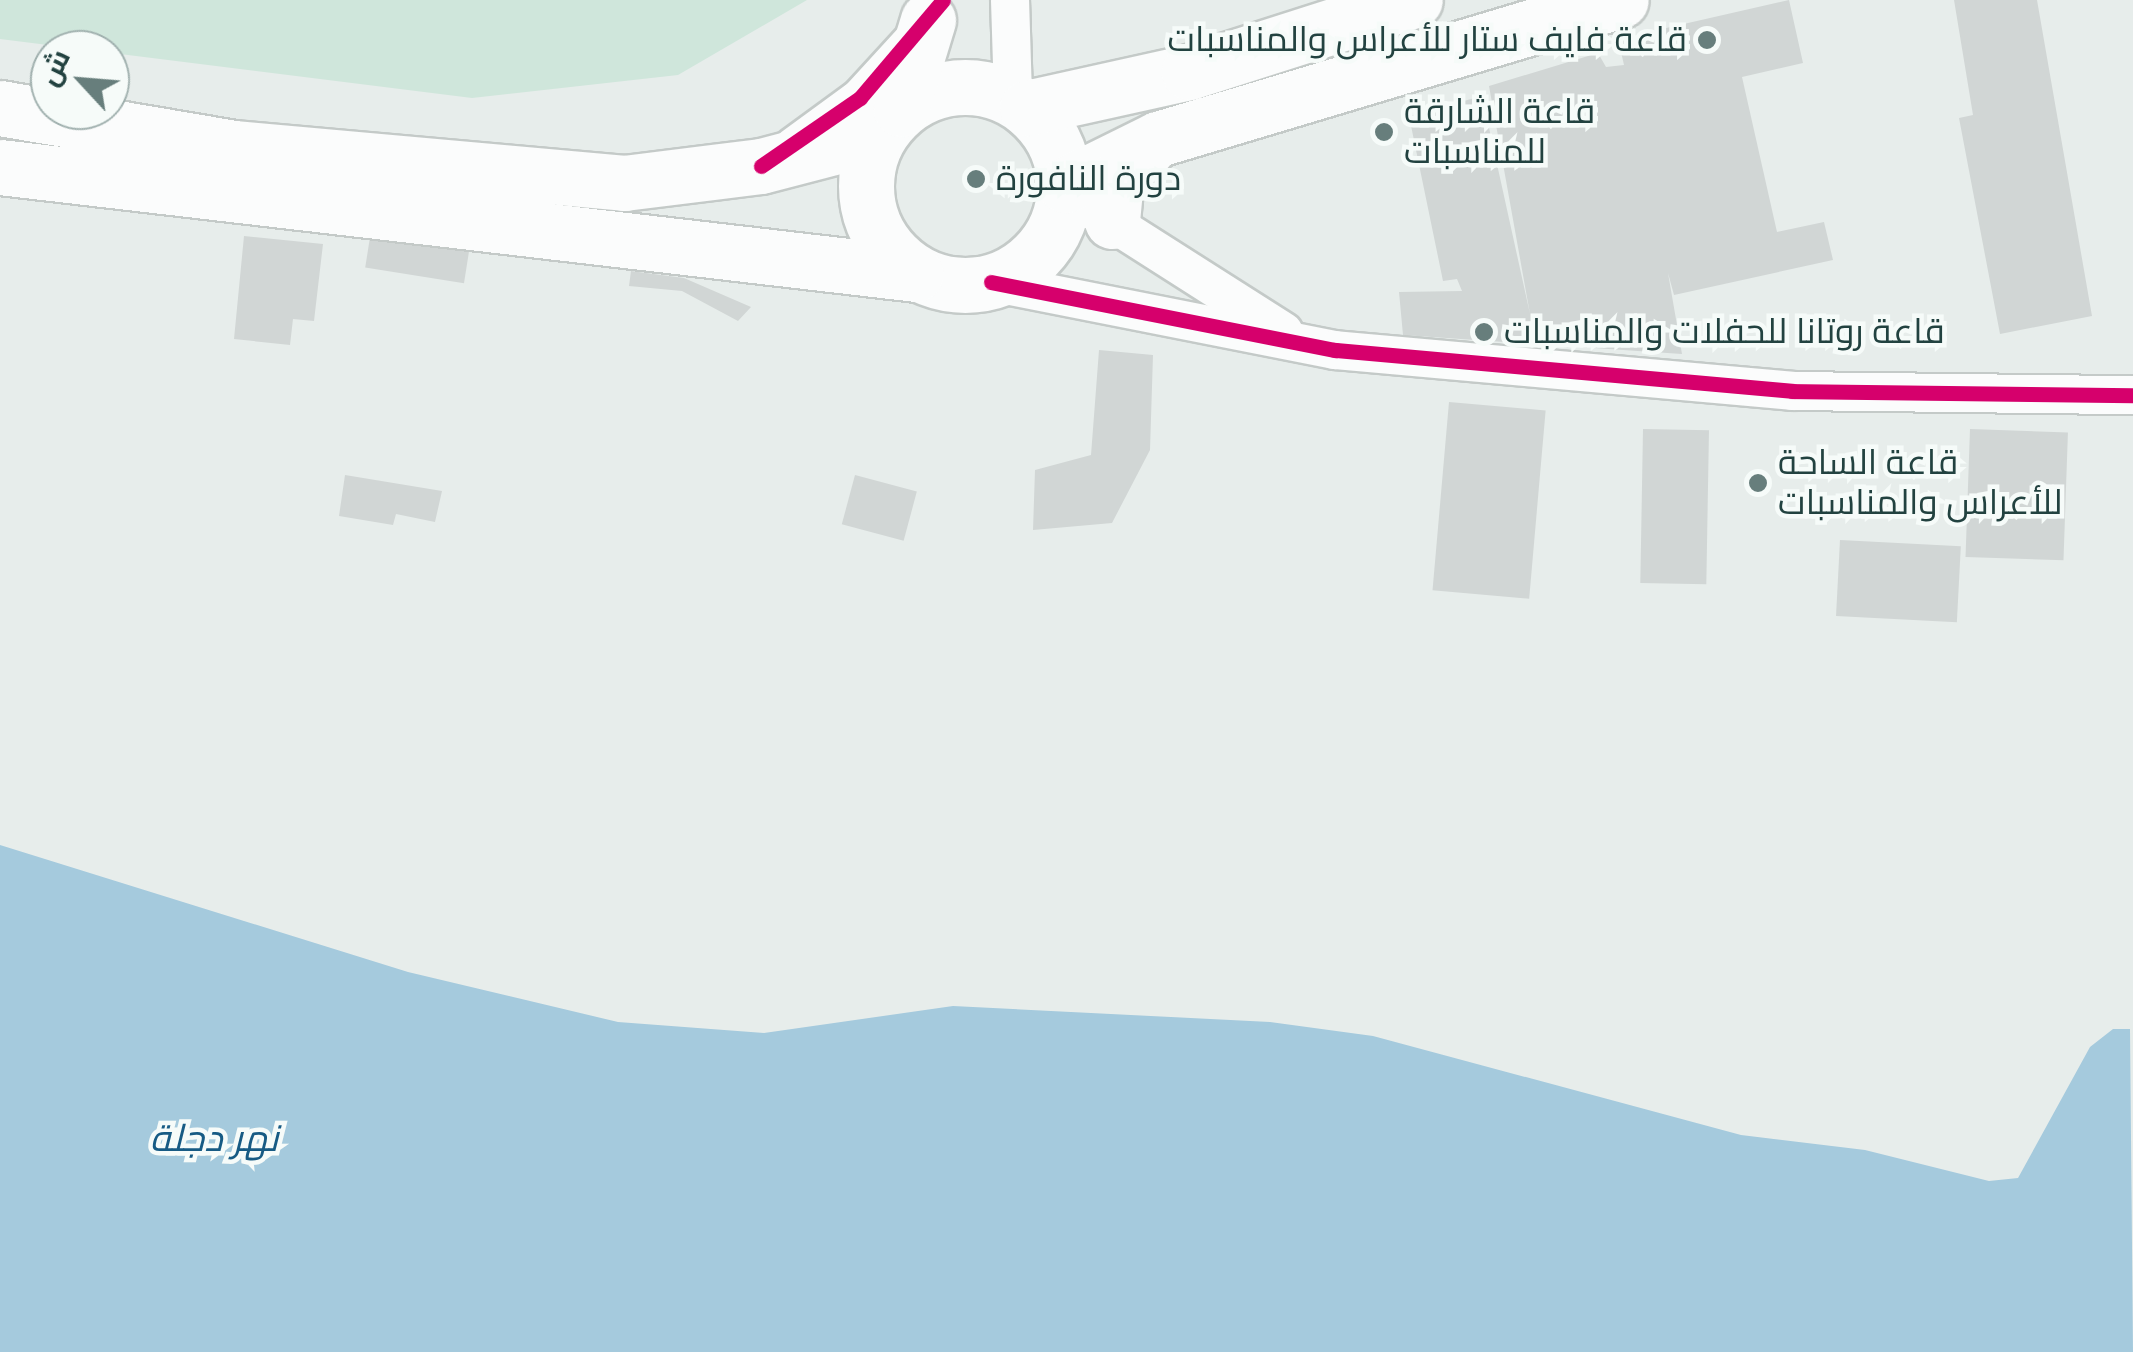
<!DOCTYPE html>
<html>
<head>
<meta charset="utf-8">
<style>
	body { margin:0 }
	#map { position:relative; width:2133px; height:1352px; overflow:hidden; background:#e7edeb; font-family:Roboto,Cairo,sans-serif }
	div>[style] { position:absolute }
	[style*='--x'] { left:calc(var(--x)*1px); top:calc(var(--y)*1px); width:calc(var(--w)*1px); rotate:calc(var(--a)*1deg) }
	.green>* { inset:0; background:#cfe6db }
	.water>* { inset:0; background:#a5cadd }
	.building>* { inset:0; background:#d1d6d5; transform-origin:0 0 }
	.roads { filter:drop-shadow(2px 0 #c4cac8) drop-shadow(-2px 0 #c4cac8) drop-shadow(0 2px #c4cac8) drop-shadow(0 -2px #c4cac8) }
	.minor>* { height:38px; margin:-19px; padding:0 19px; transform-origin:19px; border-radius:19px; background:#fbfcfc }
	.secondary>* { height:55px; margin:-27.5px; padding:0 27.5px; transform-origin:27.5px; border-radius:27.5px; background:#fbfcfc }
	.secondary>.ring { margin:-27.5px; padding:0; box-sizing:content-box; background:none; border:55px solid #fbfcfc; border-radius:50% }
	.cycleway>* { height:15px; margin:-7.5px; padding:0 7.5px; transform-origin:7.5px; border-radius:7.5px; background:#d6006c }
	.dots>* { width:28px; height:28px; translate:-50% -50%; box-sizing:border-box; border:5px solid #f6fbf9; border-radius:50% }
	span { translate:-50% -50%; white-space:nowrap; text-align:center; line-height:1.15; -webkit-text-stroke:9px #f6fbf9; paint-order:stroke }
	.poi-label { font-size:35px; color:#224240 }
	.right { translate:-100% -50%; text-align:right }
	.left { translate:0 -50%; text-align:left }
	.water-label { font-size:38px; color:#175b84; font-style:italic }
	.north { position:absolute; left:30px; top:30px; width:100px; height:100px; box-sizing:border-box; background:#f6fbf9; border:2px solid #a1b1af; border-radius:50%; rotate:296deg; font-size:28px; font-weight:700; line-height:40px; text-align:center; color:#224240 }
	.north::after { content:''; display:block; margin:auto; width:35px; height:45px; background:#677e7c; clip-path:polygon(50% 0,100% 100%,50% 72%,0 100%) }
</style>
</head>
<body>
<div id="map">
	<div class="green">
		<i style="clip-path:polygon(0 0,807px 0,678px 75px,472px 98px,0 39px)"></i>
	</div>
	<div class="water">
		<i style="clip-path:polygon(0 845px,408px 972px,618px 1022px,764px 1033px,953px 1006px,1270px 1022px,1373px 1036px,1741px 1135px,1865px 1150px,1989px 1181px,2018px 1178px,2090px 1047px,2113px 1029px,2130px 1029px,2133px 1352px,0 1352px)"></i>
	</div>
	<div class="building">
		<i style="clip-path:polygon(1789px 0,1803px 63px,1742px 77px,1777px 232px,1824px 222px,1833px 260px,1674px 295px,1668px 273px,1682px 354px,1403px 335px,1399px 292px,1462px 291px,1457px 279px,1443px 281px,1409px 116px,1482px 96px,1530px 314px,1489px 86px,1598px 53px,1606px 67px,1624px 65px,1618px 39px)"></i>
		<i style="clip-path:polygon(1954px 0,2037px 0,2092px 316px,2000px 334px,1959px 118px,1973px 115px)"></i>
		<i style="left:371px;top:231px;width:100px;height:37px;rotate:9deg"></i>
		<i style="clip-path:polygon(244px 236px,323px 244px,314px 321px,293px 319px,290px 345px,234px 339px)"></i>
		<i style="clip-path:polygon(631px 271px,684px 278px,751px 307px,738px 321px,682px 291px,629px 286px)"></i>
		<i style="clip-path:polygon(1099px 350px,1153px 355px,1150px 450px,1112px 523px,1033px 530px,1035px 470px,1091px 455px)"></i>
		<i style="left:1449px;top:402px;width:97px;height:189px;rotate:5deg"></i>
		<i style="left:1643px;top:429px;width:66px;height:154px;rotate:1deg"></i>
		<i style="left:1970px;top:429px;width:98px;height:128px;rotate:2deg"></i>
		<i style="clip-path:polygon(345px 475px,442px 491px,435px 522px,396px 514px,393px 525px,339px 516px)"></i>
		<i style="left:855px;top:475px;width:64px;height:51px;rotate:15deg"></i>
		<i style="left:1840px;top:540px;width:121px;height:76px;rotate:3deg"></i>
	</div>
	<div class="roads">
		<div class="minor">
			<i style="--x:1010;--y:0;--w:98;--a:88.2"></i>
			<i style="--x:793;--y:147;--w:83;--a:-36.2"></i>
			<i style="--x:860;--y:98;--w:81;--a:-47.5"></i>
			<i style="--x:1094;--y:211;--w:225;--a:32.5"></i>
			<i style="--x:991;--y:282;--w:351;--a:11.2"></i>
			<i style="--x:1335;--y:350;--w:459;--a:5.1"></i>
			<i style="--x:1792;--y:391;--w:341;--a:0.7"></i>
		</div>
		<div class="secondary">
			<i class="ring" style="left:866px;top:87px;width:143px;height:143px"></i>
			<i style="--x:0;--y:108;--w:236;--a:9.7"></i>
			<i style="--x:233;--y:148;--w:393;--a:5.1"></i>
			<i style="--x:624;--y:183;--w:138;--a:-7.1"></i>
			<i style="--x:761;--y:166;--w:122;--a:-14.7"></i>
			<i style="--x:1027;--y:108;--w:166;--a:-12.5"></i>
			<i style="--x:1189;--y:72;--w:237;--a:-17.7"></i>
			<i style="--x:901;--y:109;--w:93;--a:-73.1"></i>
			<i style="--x:0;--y:167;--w:922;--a:6.66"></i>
			<i style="--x:1065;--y:185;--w:104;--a:-26.3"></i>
			<i style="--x:1158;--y:139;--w:483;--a:-16.7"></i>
			<i style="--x:1112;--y:221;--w:42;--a:-84.6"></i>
			<i style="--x:1116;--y:179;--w:43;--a:-44.1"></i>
		</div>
	</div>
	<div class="cycleway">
		<i style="--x:761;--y:166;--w:120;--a:-34.5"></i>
		<i style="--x:860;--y:98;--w:128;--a:-49.7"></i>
		<i style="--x:991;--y:282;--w:351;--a:11.2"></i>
		<i style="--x:1335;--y:350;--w:459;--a:5.1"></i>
		<i style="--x:1792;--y:391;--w:341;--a:0.7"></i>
	</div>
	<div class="dots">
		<i style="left:1707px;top:40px;background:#677e7c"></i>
		<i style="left:1384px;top:132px;background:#677e7c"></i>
		<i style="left:976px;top:179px;background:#677e7c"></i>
		<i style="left:1484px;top:332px;background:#677e7c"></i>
		<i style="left:1758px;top:483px;background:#677e7c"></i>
	</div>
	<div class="poi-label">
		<span class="right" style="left:1687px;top:40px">قاعة فايف ستار للأعراس والمناسبات</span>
		<span class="left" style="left:1404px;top:132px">قاعة الشارقة<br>للمناسبات</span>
		<span class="left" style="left:996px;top:179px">دورة النافورة</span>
		<span class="left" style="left:1504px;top:332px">قاعة روتانا للحفلات والمناسبات</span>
		<span class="left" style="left:1778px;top:483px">قاعة الساحة<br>للأعراس والمناسبات</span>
	</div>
	<div class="water-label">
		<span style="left:214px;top:1139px">نهر دجلة</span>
	</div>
	<div class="north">ش</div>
</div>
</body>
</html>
